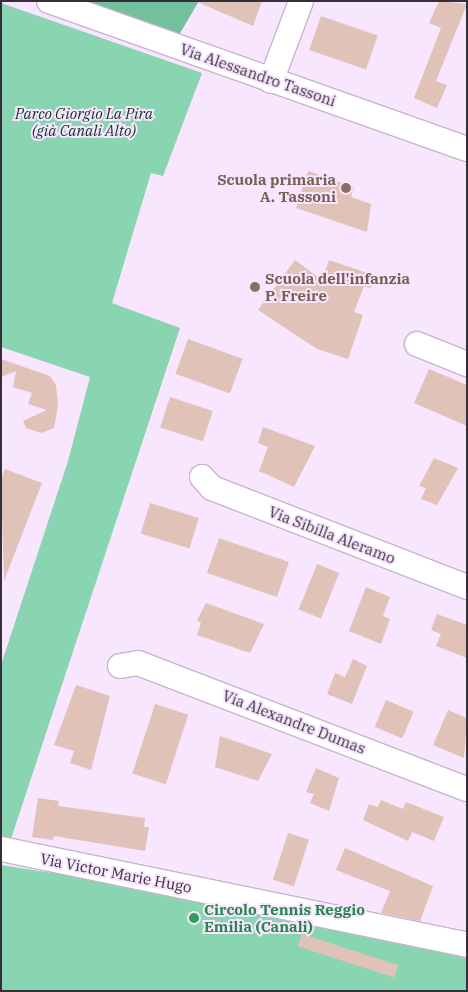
<!DOCTYPE html>
<html>
<head>
<meta charset="utf-8">
<style>
	body { margin:0 }
	#map { position:relative; width:468px; height:992px; overflow:hidden; background:#f8e6ff; font-family:"IBM Plex Serif",serif }
	div>[style] { position:absolute }
	[style*='--x'] { left:calc(var(--x)*1px); top:calc(var(--y)*1px); width:calc(var(--w)*1px); rotate:calc(var(--a)*1deg) }
	.green>* { inset:0; background:#8ad5b1 }
	.forest>* { inset:0; background:#73c09c }
	.building>* { inset:0; background:#e1c2b8; transform-origin:0 0 }
	.roads { filter:drop-shadow(1px 0 #c6b5cc) drop-shadow(-1px 0 #c6b5cc) drop-shadow(0 1px #c6b5cc) drop-shadow(0 -1px #c6b5cc) }
	.minor>* { height:24px; margin:-12px; padding:0 12px; transform-origin:12px; border-radius:12px; background:#fff }
	.dots>* { width:14px; height:14px; translate:-50% -50%; box-sizing:border-box; border:2px solid #f8e6ff; border-radius:50% }
	span { translate:-50% -50%; white-space:nowrap; text-align:center; line-height:1.15; -webkit-text-stroke:4px #f8e6ff; paint-order:stroke }
	.street-label { font-size:15px; color:#362f39 }
	.park-label { font-size:15px; color:#0e3223; font-style:italic }
	.education-label { font-size:15px; color:#785e54; font-weight:700 }
	.right { translate:-100% -50%; text-align:right }
	.left { translate:0 -50%; text-align:left }
	.leisure-label { font-size:15px; color:#27864d; font-weight:700 }
	.frame { position:absolute; inset:0; border:2px solid #362f39; pointer-events:none }
</style>
</head>
<body>
<div id="map">
	<div class="green">
		<i style="clip-path:polygon(1px 3px,202px 73px,163px 176px,151px 173px,112px 303px,180px 328px,10px 842px,1px 837px,1px 665px,68px 461px,90px 377px,1px 347px)"></i>
		<i style="clip-path:polygon(1px 865px,110px 882px,467px 953px,467px 991px,1px 991px)"></i>
	</div>
	<div class="forest">
		<i style="clip-path:polygon(75px 1px,199px 1px,176px 40px)"></i>
	</div>
	<div class="building">
		<i style="clip-path:polygon(195px 1px,262px 1px,253px 26px)"></i>
		<i style="clip-path:polygon(439px 1px,467px 4px,436px 81px,447px 85px,437px 108px,414px 98px,441px 28px,429px 23px)"></i>
		<i style="left:321px;top:16px;width:60px;height:36px;rotate:19deg"></i>
		<i style="clip-path:polygon(308px 171px,354px 187px,351px 197px,371px 204px,367px 232px,296px 208px)"></i>
		<i style="clip-path:polygon(295px 260px,322px 280px,329px 260px,376px 276px,371px 288px,364px 286px,354px 312px,363px 315px,348px 359px,317px 349px,258px 310px)"></i>
		<i style="left:188px;top:339px;width:58px;height:37px;rotate:20deg"></i>
		<i style="clip-path:polygon(1px 359px,50px 376px,56px 385px,58px 405px,54px 428px,41px 433px,26px 428px,23px 421px,47px 410px,28px 404px,32px 393px,13px 387px,16px 371px,1px 377px)"></i>
		<i style="clip-path:polygon(429px 369px,467px 385px,467px 426px,414px 403px)"></i>
		<i style="left:170px;top:397px;width:45px;height:32px;rotate:18deg"></i>
		<i style="clip-path:polygon(263px 427px,315px 446px,294px 487px,259px 471px,268px 447px,258px 443px)"></i>
		<i style="clip-path:polygon(434px 458px,458px 468px,437px 505px,421px 499px,426px 488px,419px 486px)"></i>
		<i style="clip-path:polygon(5px 469px,42px 483px,4px 581px,1px 480px)"></i>
		<i style="left:150px;top:503px;width:51px;height:32px;rotate:17deg"></i>
		<i style="left:219px;top:538px;width:74px;height:37px;rotate:19deg"></i>
		<i style="left:317px;top:564px;width:24px;height:49px;rotate:22deg"></i>
		<i style="clip-path:polygon(366px 587px,390px 597px,383px 616px,390px 619px,381px 644px,349px 631px)"></i>
		<i style="clip-path:polygon(206px 603px,264px 624px,250px 653px,197px 635px,201px 623px,197px 620px)"></i>
		<i style="clip-path:polygon(437px 614px,467px 625px,467px 658px,436px 646px,441px 634px,431px 630px)"></i>
		<i style="clip-path:polygon(353px 659px,367px 666px,352px 704px,327px 694px,335px 673px,345px 677px)"></i>
		<i style="clip-path:polygon(76px 685px,110px 696px,91px 770px,70px 763px,74px 751px,54px 745px)"></i>
		<i style="left:386px;top:700px;width:30px;height:29px;rotate:23deg"></i>
		<i style="left:155px;top:704px;width:35px;height:73px;rotate:18deg"></i>
		<i style="clip-path:polygon(448px 710px,467px 718px,464px 758px,433px 745px)"></i>
		<i style="clip-path:polygon(220px 736px,272px 754px,258px 781px,215px 767px)"></i>
		<i style="clip-path:polygon(316px 768px,339px 778px,329px 811px,310px 803px,314px 794px,306px 792px)"></i>
		<i style="clip-path:polygon(38px 798px,59px 801px,58px 806px,145px 818px,144px 827px,149px 827px,145px 851px,54px 836px,53px 840px,32px 837px)"></i>
		<i style="clip-path:polygon(381px 800px,403px 809px,406px 802px,444px 817px,434px 841px,412px 832px,408px 841px,363px 820px,369px 804px,378px 807px)"></i>
		<i style="left:288px;top:833px;width:22px;height:49px;rotate:18deg"></i>
		<i style="clip-path:polygon(345px 848px,433px 886px,420px 921px,381px 913px,390px 891px,336px 870px)"></i>
		<i style="left:302px;top:934px;width:101px;height:13px;rotate:18deg"></i>
	</div>
	<div class="roads">
		<div class="minor">
			<i style="--x:49;--y:1;--w:443;--a:19.5"></i>
			<i style="--x:271;--y:81;--w:85;--a:-69.4"></i>
			<i style="--x:417;--y:344;--w:54;--a:21.8"></i>
			<i style="--x:202;--y:477;--w:15;--a:48"></i>
			<i style="--x:212;--y:488;--w:274;--a:21.2"></i>
			<i style="--x:120;--y:666;--w:18;--a:-9"></i>
			<i style="--x:138;--y:663;--w:352;--a:21"></i>
			<i style="--x:1;--y:849;--w:476;--a:11.6"></i>
		</div>
	</div>
	<div class="dots">
		<i style="left:346px;top:188px;background:#8d6e63"></i>
		<i style="left:255px;top:287px;background:#8d6e63"></i>
		<i style="left:194px;top:918px;background:#2e9e5b"></i>
	</div>
	<div class="street-label">
		<span style="left:258px;top:75px;rotate:19deg">Via Alessandro Tassoni</span>
		<span style="left:332px;top:535px;rotate:21deg">Via Sibilla Aleramo</span>
		<span style="left:294px;top:722px;rotate:21deg">Via Alexandre Dumas</span>
		<span style="left:116px;top:873px;rotate:11deg">Via Victor Marie Hugo</span>
	</div>
	<div class="park-label">
		<span style="left:84px;top:122px">Parco Giorgio La Pira<br>(già Canali Alto)</span>
	</div>
	<div class="education-label">
		<span class="right" style="left:336px;top:188px">Scuola primaria<br>A. Tassoni</span>
		<span class="left" style="left:265px;top:287px">Scuola dell'infanzia<br>P. Freire</span>
	</div>
	<div class="leisure-label">
		<span class="left" style="left:204px;top:918px">Circolo Tennis Reggio<br>Emilia (Canali)</span>
	</div>
	<div class="frame"></div>
</div>
</body>
</html>
